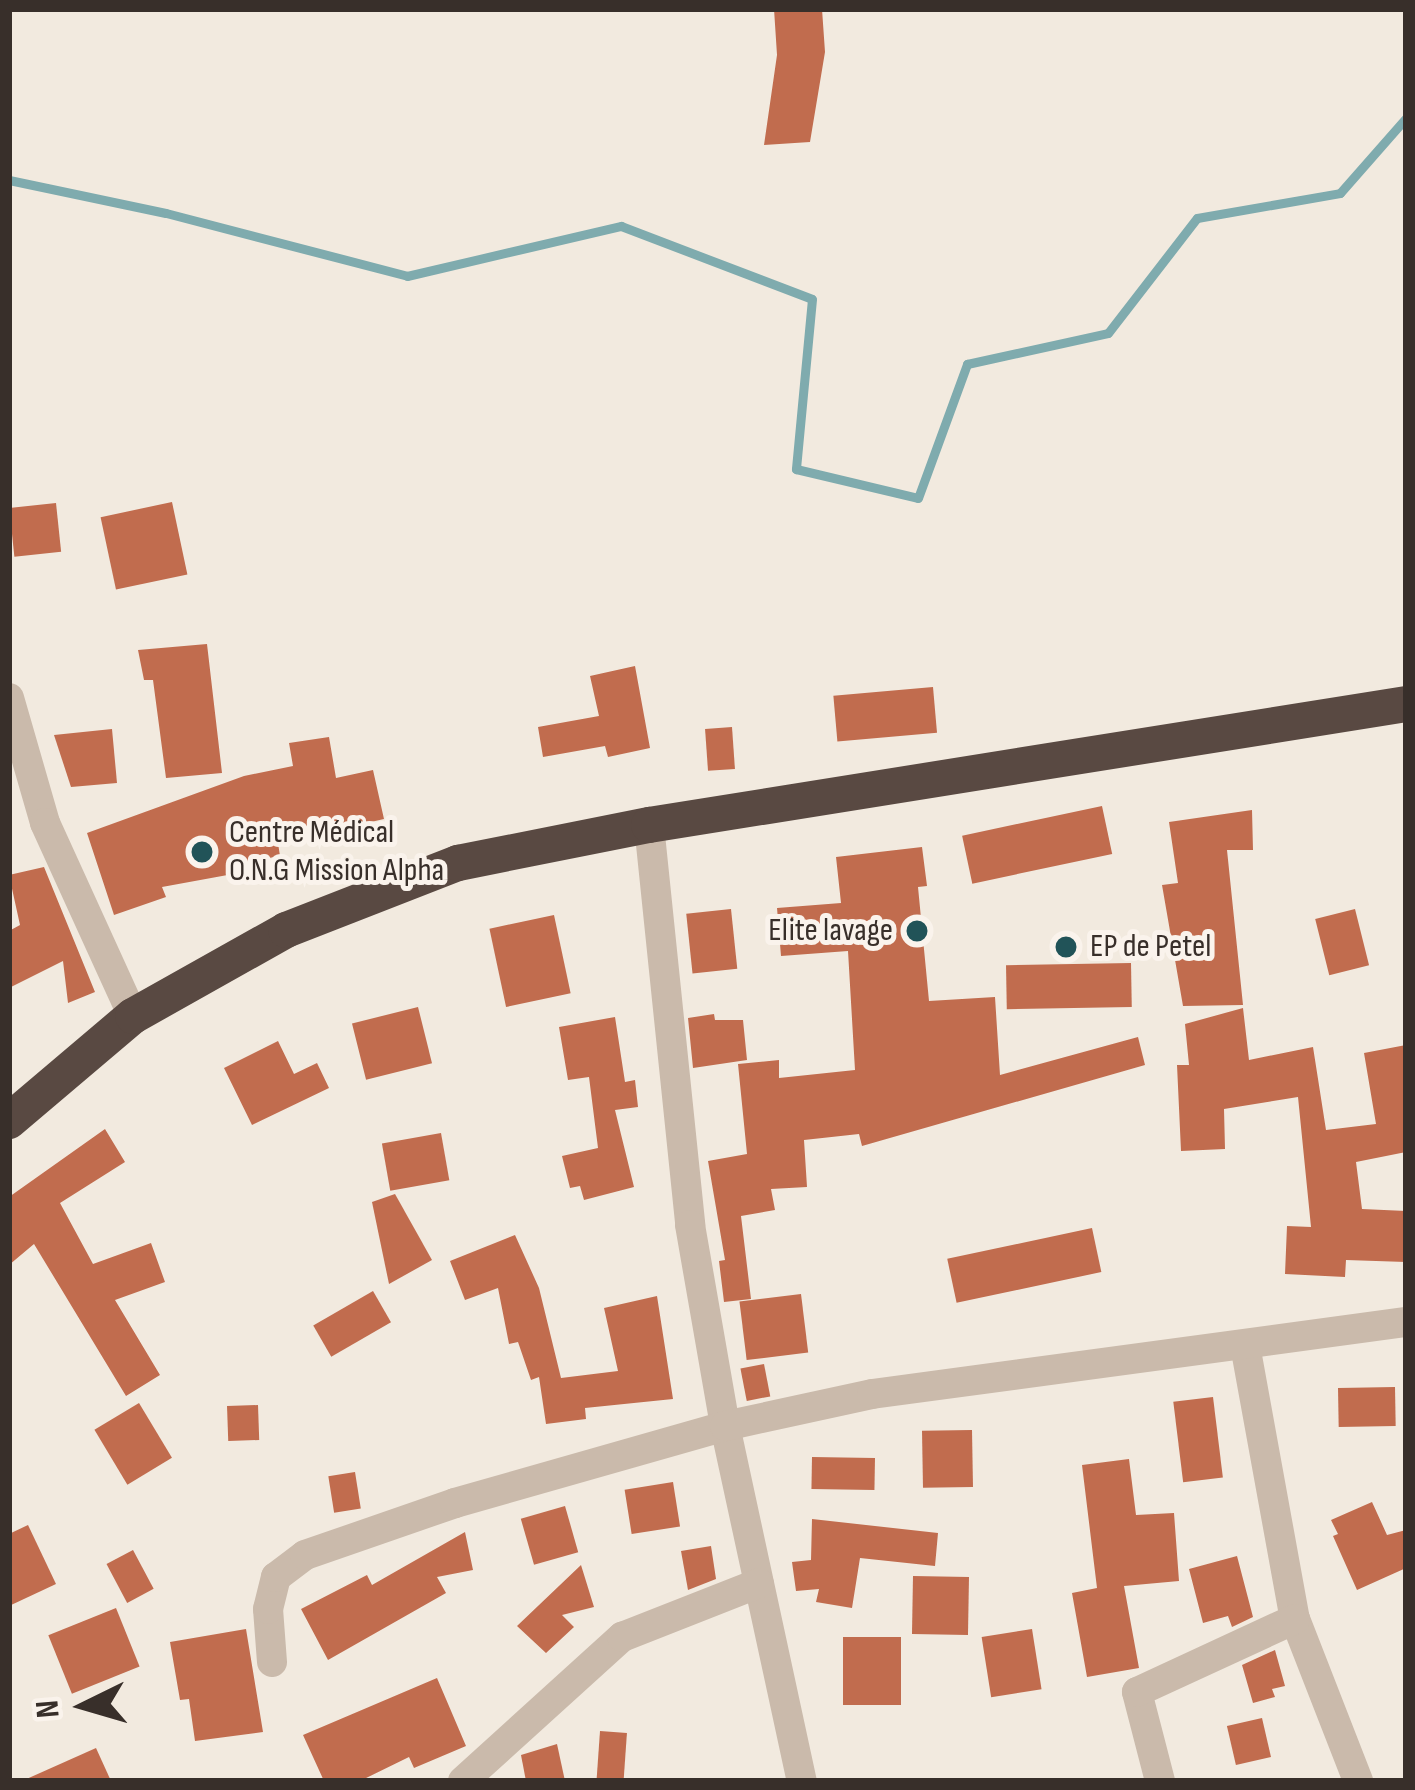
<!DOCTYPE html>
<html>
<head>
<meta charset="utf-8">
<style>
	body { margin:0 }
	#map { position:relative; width:1415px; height:1790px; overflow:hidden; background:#f2eadf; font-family:"Sofia Sans Condensed",sans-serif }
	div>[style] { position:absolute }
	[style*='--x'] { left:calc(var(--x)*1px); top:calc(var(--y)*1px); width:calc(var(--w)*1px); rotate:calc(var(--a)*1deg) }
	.stream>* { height:9px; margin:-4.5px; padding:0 4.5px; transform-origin:4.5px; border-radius:4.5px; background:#7fabae }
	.building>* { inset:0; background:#c16c4e; transform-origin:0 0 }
	.minor>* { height:30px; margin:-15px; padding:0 15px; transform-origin:15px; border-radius:15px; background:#cabaab }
	.highway>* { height:36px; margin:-18px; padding:0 18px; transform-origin:18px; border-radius:18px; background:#594942 }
	.dots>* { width:33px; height:33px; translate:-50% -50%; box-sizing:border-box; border:6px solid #faf3ec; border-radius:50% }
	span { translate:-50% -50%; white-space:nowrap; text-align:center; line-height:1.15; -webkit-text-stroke:10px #faf3ec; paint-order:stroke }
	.poi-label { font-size:33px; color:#382f2a }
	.left { translate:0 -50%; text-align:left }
	.right { translate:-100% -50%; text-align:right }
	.frame { position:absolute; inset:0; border:12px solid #382f2a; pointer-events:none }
	.north { position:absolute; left:24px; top:1646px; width:120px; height:120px; -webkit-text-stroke:9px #faf3ec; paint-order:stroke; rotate:265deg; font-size:33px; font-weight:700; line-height:48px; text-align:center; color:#382f2a }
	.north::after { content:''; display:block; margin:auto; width:42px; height:54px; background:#382f2a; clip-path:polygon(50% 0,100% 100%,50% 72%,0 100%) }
</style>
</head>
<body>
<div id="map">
	<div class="stream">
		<i style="--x:9;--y:180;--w:160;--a:11.9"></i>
		<i style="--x:166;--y:213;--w:249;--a:14.6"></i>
		<i style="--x:407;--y:276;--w:220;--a:-13.2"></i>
		<i style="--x:621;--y:226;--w:204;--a:20.9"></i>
		<i style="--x:812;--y:299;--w:171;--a:95.4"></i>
		<i style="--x:796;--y:469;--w:125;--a:13.4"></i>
		<i style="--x:918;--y:498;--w:143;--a:-69.9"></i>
		<i style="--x:967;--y:364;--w:144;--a:-12.4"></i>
		<i style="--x:1108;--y:333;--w:145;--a:-52.3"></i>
		<i style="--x:1197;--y:218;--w:145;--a:-9.9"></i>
		<i style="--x:1340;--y:193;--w:100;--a:-48.7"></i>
	</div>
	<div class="building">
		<i style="clip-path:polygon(774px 9px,822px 9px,825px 52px,810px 142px,764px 145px,777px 55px)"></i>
		<i style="left:172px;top:502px;width:74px;height:73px;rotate:78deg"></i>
		<i style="left:56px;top:503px;width:49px;height:47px;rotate:84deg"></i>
		<i style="clip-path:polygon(207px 644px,222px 773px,166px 778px,153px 680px,144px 680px,138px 650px)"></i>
		<i style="clip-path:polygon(635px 666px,650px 748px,608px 757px,605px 746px,543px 757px,538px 727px,599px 716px,590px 676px)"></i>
		<i style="left:933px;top:687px;width:46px;height:100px;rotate:85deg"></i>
		<i style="left:732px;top:727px;width:42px;height:27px;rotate:86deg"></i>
		<i style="clip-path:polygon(112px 729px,117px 783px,71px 787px,54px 735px)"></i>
		<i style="clip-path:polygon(329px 737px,336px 778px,373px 770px,384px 819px,278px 843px,280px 856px,231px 865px,233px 874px,162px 887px,166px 897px,114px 915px,87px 833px,244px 776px,293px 766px,289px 743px)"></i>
		<i style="left:1102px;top:806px;width:49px;height:143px;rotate:78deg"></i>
		<i style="clip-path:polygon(1252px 810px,1253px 850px,1227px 850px,1243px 1005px,1183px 1006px,1162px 885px,1178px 883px,1169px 822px)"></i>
		<i style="clip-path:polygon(922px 847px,927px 886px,918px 887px,929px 1001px,995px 997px,1000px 1075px,1138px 1037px,1145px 1065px,862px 1146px,859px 1134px,804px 1140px,807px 1187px,771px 1189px,775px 1210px,741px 1216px,751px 1299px,724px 1302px,719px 1261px,725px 1260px,708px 1161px,747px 1154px,738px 1064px,779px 1060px,779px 1078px,855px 1070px,848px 951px,781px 956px,777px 908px,841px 903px,836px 857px)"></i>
		<i style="clip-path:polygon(44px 867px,95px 992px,68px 1003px,63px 961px,9px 988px,9px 931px,20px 925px,9px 875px)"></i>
		<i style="left:731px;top:909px;width:60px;height:45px;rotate:84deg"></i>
		<i style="left:1355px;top:909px;width:58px;height:41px;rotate:76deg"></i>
		<i style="left:554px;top:915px;width:80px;height:66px;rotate:78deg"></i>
		<i style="left:1131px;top:963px;width:44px;height:125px;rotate:89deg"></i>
		<i style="left:418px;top:1007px;width:58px;height:68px;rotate:76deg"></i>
		<i style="clip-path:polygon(1243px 1008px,1249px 1060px,1313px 1047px,1326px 1130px,1376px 1124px,1364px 1053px,1406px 1045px,1406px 1152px,1356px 1162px,1362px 1209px,1406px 1211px,1406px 1262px,1346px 1260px,1345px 1277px,1285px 1274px,1287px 1226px,1311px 1227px,1298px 1097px,1224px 1109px,1225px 1149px,1181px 1151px,1177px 1065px,1189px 1065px,1185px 1024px)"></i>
		<i style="clip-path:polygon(714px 1014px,715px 1020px,743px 1020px,747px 1060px,693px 1068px,688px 1018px)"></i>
		<i style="clip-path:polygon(615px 1017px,625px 1082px,635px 1080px,638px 1107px,615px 1110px,634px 1187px,584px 1200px,580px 1186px,570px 1188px,562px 1156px,598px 1148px,589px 1077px,568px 1080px,559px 1027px)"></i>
		<i style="clip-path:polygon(278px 1041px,294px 1074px,317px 1063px,329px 1088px,252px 1125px,224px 1068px)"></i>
		<i style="clip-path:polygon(105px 1129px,125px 1162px,60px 1203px,93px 1264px,151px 1243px,165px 1282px,115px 1300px,160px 1375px,126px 1396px,34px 1244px,9px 1265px,9px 1197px)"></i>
		<i style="left:441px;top:1133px;width:48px;height:60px;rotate:80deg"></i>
		<i style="clip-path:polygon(395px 1194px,432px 1260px,389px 1284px,372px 1202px)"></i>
		<i style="left:1092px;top:1228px;width:45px;height:148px;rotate:78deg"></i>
		<i style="clip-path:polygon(515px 1235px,539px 1288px,561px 1378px,618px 1371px,604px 1308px,657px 1296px,673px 1399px,585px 1408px,586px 1419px,546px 1424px,539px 1377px,531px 1380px,518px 1342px,509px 1344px,498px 1288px,465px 1300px,450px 1261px)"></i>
		<i style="left:373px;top:1291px;width:36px;height:69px;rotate:60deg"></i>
		<i style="left:801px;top:1294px;width:59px;height:62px;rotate:83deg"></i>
		<i style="left:764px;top:1364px;width:33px;height:24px;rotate:79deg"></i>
		<i style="left:1395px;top:1387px;width:39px;height:57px;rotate:89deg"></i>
		<i style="left:1213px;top:1397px;width:81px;height:40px;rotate:83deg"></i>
		<i style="left:139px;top:1403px;width:64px;height:52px;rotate:59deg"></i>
		<i style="left:258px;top:1405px;width:35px;height:31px;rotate:88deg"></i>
		<i style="left:972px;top:1430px;width:57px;height:50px;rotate:89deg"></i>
		<i style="left:812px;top:1457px;width:63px;height:32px;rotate:1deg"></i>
		<i style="clip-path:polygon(1129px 1459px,1136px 1515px,1174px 1513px,1179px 1581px,1124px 1586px,1139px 1668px,1087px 1677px,1072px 1593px,1097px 1588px,1082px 1465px)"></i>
		<i style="left:355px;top:1472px;width:37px;height:27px;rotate:81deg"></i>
		<i style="left:673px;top:1482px;width:45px;height:49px;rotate:81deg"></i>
		<i style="clip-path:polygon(1372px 1502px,1387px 1535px,1406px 1530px,1406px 1568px,1357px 1590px,1333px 1536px,1338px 1534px,1331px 1520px)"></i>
		<i style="left:565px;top:1506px;width:48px;height:46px;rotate:74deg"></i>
		<i style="clip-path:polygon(812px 1519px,938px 1533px,935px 1566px,860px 1558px,852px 1608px,816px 1602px,819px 1589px,796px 1591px,792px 1562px,811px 1560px)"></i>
		<i style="clip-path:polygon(28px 1525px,56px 1584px,9px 1606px,9px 1534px)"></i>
		<i style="clip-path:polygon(465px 1532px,473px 1570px,437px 1577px,446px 1593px,328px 1660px,301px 1609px,367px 1575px,372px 1585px)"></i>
		<i style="clip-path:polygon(711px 1546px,716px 1579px,688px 1590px,681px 1551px)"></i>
		<i style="left:133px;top:1550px;width:44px;height:30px;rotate:62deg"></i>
		<i style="clip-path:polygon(1237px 1556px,1253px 1617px,1232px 1627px,1228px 1616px,1203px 1623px,1189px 1569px)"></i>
		<i style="clip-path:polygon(581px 1565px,594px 1607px,562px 1615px,574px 1627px,546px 1653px,517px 1626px)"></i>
		<i style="left:913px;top:1576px;width:56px;height:58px;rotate:1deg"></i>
		<i style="left:116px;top:1608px;width:63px;height:73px;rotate:68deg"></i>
		<i style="clip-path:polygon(246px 1629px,263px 1732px,195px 1741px,189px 1699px,180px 1700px,170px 1642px)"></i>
		<i style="left:1032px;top:1629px;width:61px;height:51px;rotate:81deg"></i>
		<i style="left:843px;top:1637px;width:58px;height:68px"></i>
		<i style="clip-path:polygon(1275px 1650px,1285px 1686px,1272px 1689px,1275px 1697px,1253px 1703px,1242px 1665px)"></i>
		<i style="clip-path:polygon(437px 1678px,466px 1746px,414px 1768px,409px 1757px,360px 1781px,324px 1781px,303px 1735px)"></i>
		<i style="left:1262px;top:1718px;width:40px;height:36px;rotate:77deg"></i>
		<i style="left:600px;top:1731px;width:27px;height:50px;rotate:4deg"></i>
		<i style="clip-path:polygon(557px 1744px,565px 1781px,526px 1781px,521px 1755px)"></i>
		<i style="clip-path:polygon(96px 1748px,111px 1781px,22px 1781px)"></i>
	</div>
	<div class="minor">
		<i style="--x:9;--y:698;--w:130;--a:73.9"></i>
		<i style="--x:45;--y:823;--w:212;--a:65.5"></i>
		<i style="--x:649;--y:825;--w:402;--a:84.1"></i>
		<i style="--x:690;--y:1225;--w:204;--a:80.1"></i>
		<i style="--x:725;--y:1426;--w:363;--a:77.8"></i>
		<i style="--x:1245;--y:1345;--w:279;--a:79.7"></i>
		<i style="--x:1295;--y:1619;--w:174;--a:68.7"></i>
		<i style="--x:272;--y:1662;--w:53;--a:-94.3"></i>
		<i style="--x:268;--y:1609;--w:33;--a:-76"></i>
		<i style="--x:276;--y:1577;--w:36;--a:-37"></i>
		<i style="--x:305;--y:1555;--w:159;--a:-19.1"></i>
		<i style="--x:455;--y:1503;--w:281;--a:-15.9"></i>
		<i style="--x:725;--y:1426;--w:150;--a:-12.3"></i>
		<i style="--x:872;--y:1394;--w:539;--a:-7.68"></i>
		<i style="--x:463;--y:1781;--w:215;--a:-42.2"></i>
		<i style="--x:622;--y:1637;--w:147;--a:-21.5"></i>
		<i style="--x:1160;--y:1781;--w:92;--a:-104.5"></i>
		<i style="--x:1137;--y:1692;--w:174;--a:-24.8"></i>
	</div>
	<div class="highway">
		<i style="--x:9;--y:1121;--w:162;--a:-40.3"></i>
		<i style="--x:133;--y:1016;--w:176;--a:-29.3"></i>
		<i style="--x:286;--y:930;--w:185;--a:-21.3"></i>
		<i style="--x:458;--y:863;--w:195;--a:-11.3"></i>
		<i style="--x:649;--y:825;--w:767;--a:-9.08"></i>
	</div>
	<div class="dots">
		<i style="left:202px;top:852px;background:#215358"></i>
		<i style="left:917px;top:931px;background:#215358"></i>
		<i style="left:1066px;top:947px;background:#215358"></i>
	</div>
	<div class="poi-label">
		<span class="left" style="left:229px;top:852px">Centre Médical<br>O.N.G Mission Alpha</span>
		<span class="right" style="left:893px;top:931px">Elite lavage</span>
		<span class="left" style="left:1090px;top:947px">EP de Petel</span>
	</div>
	<div class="frame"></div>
	<div class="north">N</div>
</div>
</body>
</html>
